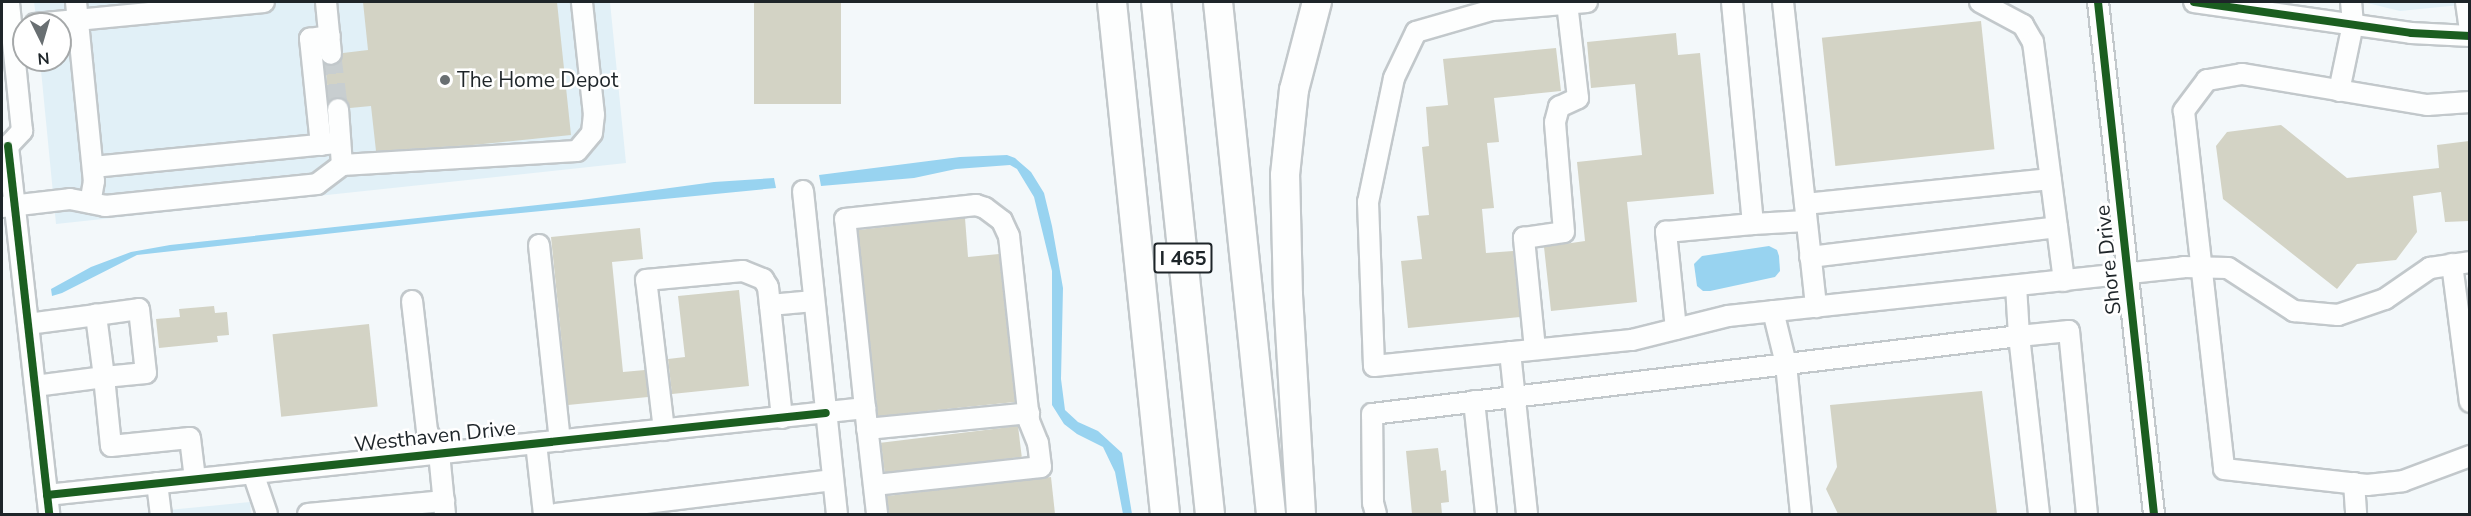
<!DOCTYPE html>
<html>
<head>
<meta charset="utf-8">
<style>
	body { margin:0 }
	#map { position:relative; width:2471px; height:516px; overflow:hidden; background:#f3f8fa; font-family:"Nunito Sans",sans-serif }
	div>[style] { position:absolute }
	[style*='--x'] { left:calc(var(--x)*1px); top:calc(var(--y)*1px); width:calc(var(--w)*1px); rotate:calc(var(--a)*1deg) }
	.built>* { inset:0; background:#e1f0f7 }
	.water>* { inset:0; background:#98d3f0 }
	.building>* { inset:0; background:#d3d3c5; transform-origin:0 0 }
	.minor-tunnel>* { height:20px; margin-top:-10px; transform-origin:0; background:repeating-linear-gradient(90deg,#c8ced0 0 20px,transparent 0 30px) }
	.roads { filter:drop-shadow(2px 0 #c2c8cb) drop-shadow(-2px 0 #c2c8cb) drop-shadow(0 2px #c2c8cb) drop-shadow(0 -2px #c2c8cb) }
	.minor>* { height:20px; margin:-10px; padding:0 10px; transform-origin:10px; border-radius:10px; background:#fdfefe }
	.highway>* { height:28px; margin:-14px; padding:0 14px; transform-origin:14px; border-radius:14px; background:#fdfefe }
	.cycleway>* { height:8px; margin:-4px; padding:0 4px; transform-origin:4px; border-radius:4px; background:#1b5e20 }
	.dots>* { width:16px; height:16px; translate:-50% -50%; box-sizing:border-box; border:3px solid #fff; border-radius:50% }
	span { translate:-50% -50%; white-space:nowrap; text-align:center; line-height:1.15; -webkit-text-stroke:5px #fff; paint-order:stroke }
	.shield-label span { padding:2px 4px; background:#fff; border:2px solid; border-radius:4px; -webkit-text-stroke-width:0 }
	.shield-label { font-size:20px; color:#1e2529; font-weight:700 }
	.poi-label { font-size:21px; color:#1e2529 }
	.left { translate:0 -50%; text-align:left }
	.street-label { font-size:21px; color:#1e2529 }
	.frame { position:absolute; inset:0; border:3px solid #1e2529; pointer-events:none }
	.north { position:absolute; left:12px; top:12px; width:60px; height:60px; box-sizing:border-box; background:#fff; border:2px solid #a5a8a9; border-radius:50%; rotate:175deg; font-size:16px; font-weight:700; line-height:24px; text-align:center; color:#1e2529 }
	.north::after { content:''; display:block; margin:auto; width:21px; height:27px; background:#696f72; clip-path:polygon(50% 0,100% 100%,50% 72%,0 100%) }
</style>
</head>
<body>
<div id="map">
	<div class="built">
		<i style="clip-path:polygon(34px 2px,610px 2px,626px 163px,56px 224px,40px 60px,60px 60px,60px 24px,37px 24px)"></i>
		<i style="clip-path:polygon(2363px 2px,2469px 2px,2470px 4px,2400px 11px)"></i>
		<i style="clip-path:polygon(250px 502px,251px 514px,128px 514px)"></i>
	</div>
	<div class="water">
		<i style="clip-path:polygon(1007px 155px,1015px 158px,1031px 172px,1044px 193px,1052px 226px,1063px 288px,1061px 379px,1065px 410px,1078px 422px,1098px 431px,1122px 453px,1132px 514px,1123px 514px,1115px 472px,1103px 447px,1077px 434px,1064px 424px,1052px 405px,1052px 271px,1034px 197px,1017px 169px,1010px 165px,956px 169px,914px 178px,821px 186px,819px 175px,960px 157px)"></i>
		<i style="clip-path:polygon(774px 178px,776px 188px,469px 218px,137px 255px,62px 293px,52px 296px,51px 289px,91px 267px,131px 252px,170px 245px,574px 201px,714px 182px)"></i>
		<i style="clip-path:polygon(1769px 246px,1777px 250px,1779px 256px,1780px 271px,1775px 277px,1710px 291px,1703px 291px,1697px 286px,1694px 264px,1702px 256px)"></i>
	</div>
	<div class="building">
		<i style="clip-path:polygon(363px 2px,557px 2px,571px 135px,473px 145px,376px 151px,371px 106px,350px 108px,348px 102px,338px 97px,329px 102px,325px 64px,337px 64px,343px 53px,368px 50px)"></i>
		<i style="left:754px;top:2px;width:87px;height:102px"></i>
		<i style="left:1981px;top:21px;width:129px;height:160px;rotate:84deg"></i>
		<i style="clip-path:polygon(1676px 33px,1678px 55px,1700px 53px,1714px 194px,1627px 202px,1637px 302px,1551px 311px,1544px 247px,1585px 241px,1577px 162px,1642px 155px,1635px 84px,1591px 88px,1587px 42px)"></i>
		<i style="clip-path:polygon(1556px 48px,1561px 91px,1494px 98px,1499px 142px,1487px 143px,1494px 208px,1482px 209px,1486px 253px,1513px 251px,1520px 317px,1408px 328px,1401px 261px,1422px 259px,1417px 216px,1429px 215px,1422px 147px,1429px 146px,1426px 107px,1448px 105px,1443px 59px)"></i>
		<i style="clip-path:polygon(2281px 125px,2347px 178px,2439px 168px,2437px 145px,2469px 141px,2469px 221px,2445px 222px,2441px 192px,2413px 196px,2417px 232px,2396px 260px,2357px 264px,2337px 289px,2223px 199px,2216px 146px,2227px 132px)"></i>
		<i style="clip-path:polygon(965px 218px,968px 257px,999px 254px,1015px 402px,878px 416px,858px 230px)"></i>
		<i style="clip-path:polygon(640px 228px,643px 259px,612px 262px,623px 372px,645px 370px,648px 397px,568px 405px,551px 237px)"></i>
		<i style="clip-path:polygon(739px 290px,749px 386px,672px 394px,668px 359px,685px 357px,678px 296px)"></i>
		<i style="clip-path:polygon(214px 306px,215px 313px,227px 312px,229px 335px,217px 336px,218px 342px,159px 348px,156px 319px,180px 317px,179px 309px)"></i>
		<i style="left:369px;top:324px;width:83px;height:97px;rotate:84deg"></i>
		<i style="clip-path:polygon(1982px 391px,1997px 514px,1838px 514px,1826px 489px,1837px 467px,1830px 405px)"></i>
		<i style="left:1018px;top:426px;width:31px;height:138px;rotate:83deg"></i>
		<i style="clip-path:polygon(1438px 448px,1441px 471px,1446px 470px,1449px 502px,1441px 503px,1442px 514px,1412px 514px,1406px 451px)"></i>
		<i style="clip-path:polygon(1051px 477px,1055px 514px,889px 514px,887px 496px)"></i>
	</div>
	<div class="minor-tunnel">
		<i style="--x:331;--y:54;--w:55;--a:82.7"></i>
	</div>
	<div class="roads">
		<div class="minor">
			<i style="--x:76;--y:2;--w:180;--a:84.3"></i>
			<i style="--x:94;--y:181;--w:22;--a:100"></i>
			<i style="--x:326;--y:2;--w:52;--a:84.5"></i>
			<i style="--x:1587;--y:2;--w:95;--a:175.2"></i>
			<i style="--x:1492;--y:10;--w:79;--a:163.9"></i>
			<i style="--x:1416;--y:32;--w:51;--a:115.6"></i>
			<i style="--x:1394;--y:78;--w:127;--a:101.8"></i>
			<i style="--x:1368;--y:202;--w:164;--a:87.9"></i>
			<i style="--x:1374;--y:366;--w:259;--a:-5.8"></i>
			<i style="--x:1632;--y:340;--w:99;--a:-14"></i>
			<i style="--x:1728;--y:316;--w:458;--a:-6.1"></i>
			<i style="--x:2183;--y:267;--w:45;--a:1.3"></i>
			<i style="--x:2228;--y:268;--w:79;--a:33.1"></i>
			<i style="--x:2294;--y:311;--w:44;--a:5.2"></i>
			<i style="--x:2338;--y:315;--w:50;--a:-18.8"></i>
			<i style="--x:2385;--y:299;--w:55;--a:-34.6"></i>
			<i style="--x:2430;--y:268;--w:40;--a:-8.5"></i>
			<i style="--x:1732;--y:2;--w:223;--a:84.6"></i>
			<i style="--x:1753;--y:224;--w:53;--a:-3.2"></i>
			<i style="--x:1783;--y:2;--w:307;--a:83.8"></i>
			<i style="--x:1980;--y:2;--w:49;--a:28.1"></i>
			<i style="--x:2023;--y:25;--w:20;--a:60"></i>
			<i style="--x:2033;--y:42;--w:241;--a:82.6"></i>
			<i style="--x:2098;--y:2;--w:515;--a:83.76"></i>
			<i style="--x:2194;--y:2;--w:219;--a:8.1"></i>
			<i style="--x:2411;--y:33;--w:59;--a:2.9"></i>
			<i style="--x:2466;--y:2;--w:29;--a:82"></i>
			<i style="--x:35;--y:24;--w:230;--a:-5.5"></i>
			<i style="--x:2339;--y:91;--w:68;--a:-78.2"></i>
			<i style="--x:2353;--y:24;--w:22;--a:-95"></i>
			<i style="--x:2470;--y:102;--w:43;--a:176"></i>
			<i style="--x:2427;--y:105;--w:188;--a:-170.5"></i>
			<i style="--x:2242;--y:74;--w:36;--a:170"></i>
			<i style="--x:2207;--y:80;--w:39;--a:127"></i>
			<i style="--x:2184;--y:111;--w:360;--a:83.6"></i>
			<i style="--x:2224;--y:469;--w:144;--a:6.4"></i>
			<i style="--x:2367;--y:485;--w:36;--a:-6"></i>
			<i style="--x:2403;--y:481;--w:72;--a:-20.5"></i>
			<i style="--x:321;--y:145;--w:107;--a:-95.9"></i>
			<i style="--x:310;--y:39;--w:20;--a:-9"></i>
			<i style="--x:8;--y:146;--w:370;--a:83.6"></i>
			<i style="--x:8;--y:146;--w:21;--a:-47"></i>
			<i style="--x:22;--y:131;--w:130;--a:-95.8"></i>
			<i style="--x:342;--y:165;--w:235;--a:-3.4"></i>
			<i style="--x:577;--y:151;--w:23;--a:-50"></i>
			<i style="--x:592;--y:133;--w:18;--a:-84"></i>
			<i style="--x:594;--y:115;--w:114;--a:-96.1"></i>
			<i style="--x:93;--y:167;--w:247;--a:-5.6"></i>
			<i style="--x:803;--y:191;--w:325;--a:84"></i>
			<i style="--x:1805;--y:204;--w:247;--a:-5.8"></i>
			<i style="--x:2;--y:207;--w:68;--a:-6.7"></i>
			<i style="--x:70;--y:199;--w:36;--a:11"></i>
			<i style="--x:105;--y:206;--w:213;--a:-5.9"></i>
			<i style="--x:317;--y:184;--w:31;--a:-37"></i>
			<i style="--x:342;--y:165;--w:56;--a:-94.1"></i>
			<i style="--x:539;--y:245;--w:197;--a:83.9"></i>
			<i style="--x:1810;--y:257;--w:249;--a:-6.9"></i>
			<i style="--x:2452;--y:264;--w:139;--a:82.6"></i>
			<i style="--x:412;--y:301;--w:131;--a:83.4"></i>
			<i style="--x:427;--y:431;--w:25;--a:61"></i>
			<i style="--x:439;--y:453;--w:61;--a:84.4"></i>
			<i style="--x:1773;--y:311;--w:55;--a:76.2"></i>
			<i style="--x:1786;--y:364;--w:151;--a:84.3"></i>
			<i style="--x:28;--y:324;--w:69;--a:-7.5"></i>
			<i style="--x:96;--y:315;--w:43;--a:-7.9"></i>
			<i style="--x:139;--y:309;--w:64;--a:83.8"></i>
			<i style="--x:146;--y:373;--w:42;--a:174.6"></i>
			<i style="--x:104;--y:377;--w:63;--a:-97.4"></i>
			<i style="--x:1676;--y:329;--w:98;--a:-95.9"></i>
			<i style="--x:1666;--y:232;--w:87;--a:-5.3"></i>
			<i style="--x:1535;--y:349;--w:112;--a:-95.7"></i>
			<i style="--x:1524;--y:238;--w:40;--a:-8.5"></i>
			<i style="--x:1564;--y:232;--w:110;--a:-94.7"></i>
			<i style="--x:1555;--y:122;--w:16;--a:-75"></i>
			<i style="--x:1559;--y:107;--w:21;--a:-25"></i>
			<i style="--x:1578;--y:98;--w:96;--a:-96.6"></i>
			<i style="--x:1510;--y:352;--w:163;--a:84"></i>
			<i style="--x:35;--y:386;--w:70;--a:-7.4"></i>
			<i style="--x:104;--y:377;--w:69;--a:84.2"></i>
			<i style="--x:111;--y:446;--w:79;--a:-5.8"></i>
			<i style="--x:190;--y:438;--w:41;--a:83"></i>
			<i style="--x:1474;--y:401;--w:114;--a:83.9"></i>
			<i style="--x:865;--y:408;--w:190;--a:-96"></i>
			<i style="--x:845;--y:219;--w:132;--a:-6.1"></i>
			<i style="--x:976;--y:205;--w:9;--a:18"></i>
			<i style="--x:985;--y:208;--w:21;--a:37"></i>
			<i style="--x:1002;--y:221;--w:17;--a:65"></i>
			<i style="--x:1009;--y:236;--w:186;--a:83.8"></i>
			<i style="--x:1029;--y:421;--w:24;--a:68"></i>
			<i style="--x:1038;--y:443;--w:24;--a:83"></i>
			<i style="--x:1041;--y:467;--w:168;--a:173.8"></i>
			<i style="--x:782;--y:418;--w:114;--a:-96.1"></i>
			<i style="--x:770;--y:305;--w:44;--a:-5.2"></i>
			<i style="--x:867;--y:429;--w:163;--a:-5.6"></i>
			<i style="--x:664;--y:430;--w:151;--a:-96.8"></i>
			<i style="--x:646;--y:280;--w:97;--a:-5.3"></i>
			<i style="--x:743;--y:271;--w:22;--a:22"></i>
			<i style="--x:763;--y:279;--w:9;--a:58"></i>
			<i style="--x:768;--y:287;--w:18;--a:84"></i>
			<i style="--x:536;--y:443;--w:71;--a:83.6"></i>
			<i style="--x:253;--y:473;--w:43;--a:71.1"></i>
			<i style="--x:157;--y:483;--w:31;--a:83"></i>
			<i style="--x:2354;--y:483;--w:31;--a:86"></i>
			<i style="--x:47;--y:495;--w:823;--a:-6.07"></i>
			<i style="--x:865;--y:408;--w:107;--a:83.5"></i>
			<i style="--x:308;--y:514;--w:137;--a:-5.5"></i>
			<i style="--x:556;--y:514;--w:279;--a:-7"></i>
			<i style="--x:1376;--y:514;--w:11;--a:-105"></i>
			<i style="--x:1373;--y:503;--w:89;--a:-90.6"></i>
			<i style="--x:1372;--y:414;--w:652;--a:-6.87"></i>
			<i style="--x:2019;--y:336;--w:50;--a:-93.4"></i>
			<i style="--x:2039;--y:514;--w:179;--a:-96.4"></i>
			<i style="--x:2019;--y:336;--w:50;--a:-5.7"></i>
			<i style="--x:2069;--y:331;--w:184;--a:84.4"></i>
		</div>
		<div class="highway">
			<i style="--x:1112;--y:2;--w:515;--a:84.09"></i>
			<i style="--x:1156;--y:2;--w:515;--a:83.98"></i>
			<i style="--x:1218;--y:2;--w:515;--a:84.09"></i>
			<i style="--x:1301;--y:514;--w:219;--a:-93.4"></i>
			<i style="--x:1288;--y:295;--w:120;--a:-91.4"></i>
			<i style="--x:1285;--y:175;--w:85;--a:-84"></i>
			<i style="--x:1294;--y:90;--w:91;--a:-75.4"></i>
		</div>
	</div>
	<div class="cycleway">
		<i style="--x:2098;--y:2;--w:515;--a:83.76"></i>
		<i style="--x:2194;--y:2;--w:219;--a:8.1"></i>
		<i style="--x:2411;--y:33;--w:59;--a:2.9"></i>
		<i style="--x:8;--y:146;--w:370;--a:83.6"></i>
		<i style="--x:47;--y:495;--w:783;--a:-6.01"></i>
	</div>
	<div class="dots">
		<i style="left:445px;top:80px;background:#696f72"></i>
	</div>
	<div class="shield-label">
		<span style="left:1183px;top:258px">I 465</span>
	</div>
	<div class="poi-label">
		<span class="left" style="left:457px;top:80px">The Home Depot</span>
	</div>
	<div class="street-label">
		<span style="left:2108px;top:260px;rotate:-96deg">Shore Drive</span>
		<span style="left:435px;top:436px;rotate:-6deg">Westhaven Drive</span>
	</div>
	<div class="frame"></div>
	<div class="north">N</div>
</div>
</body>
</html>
